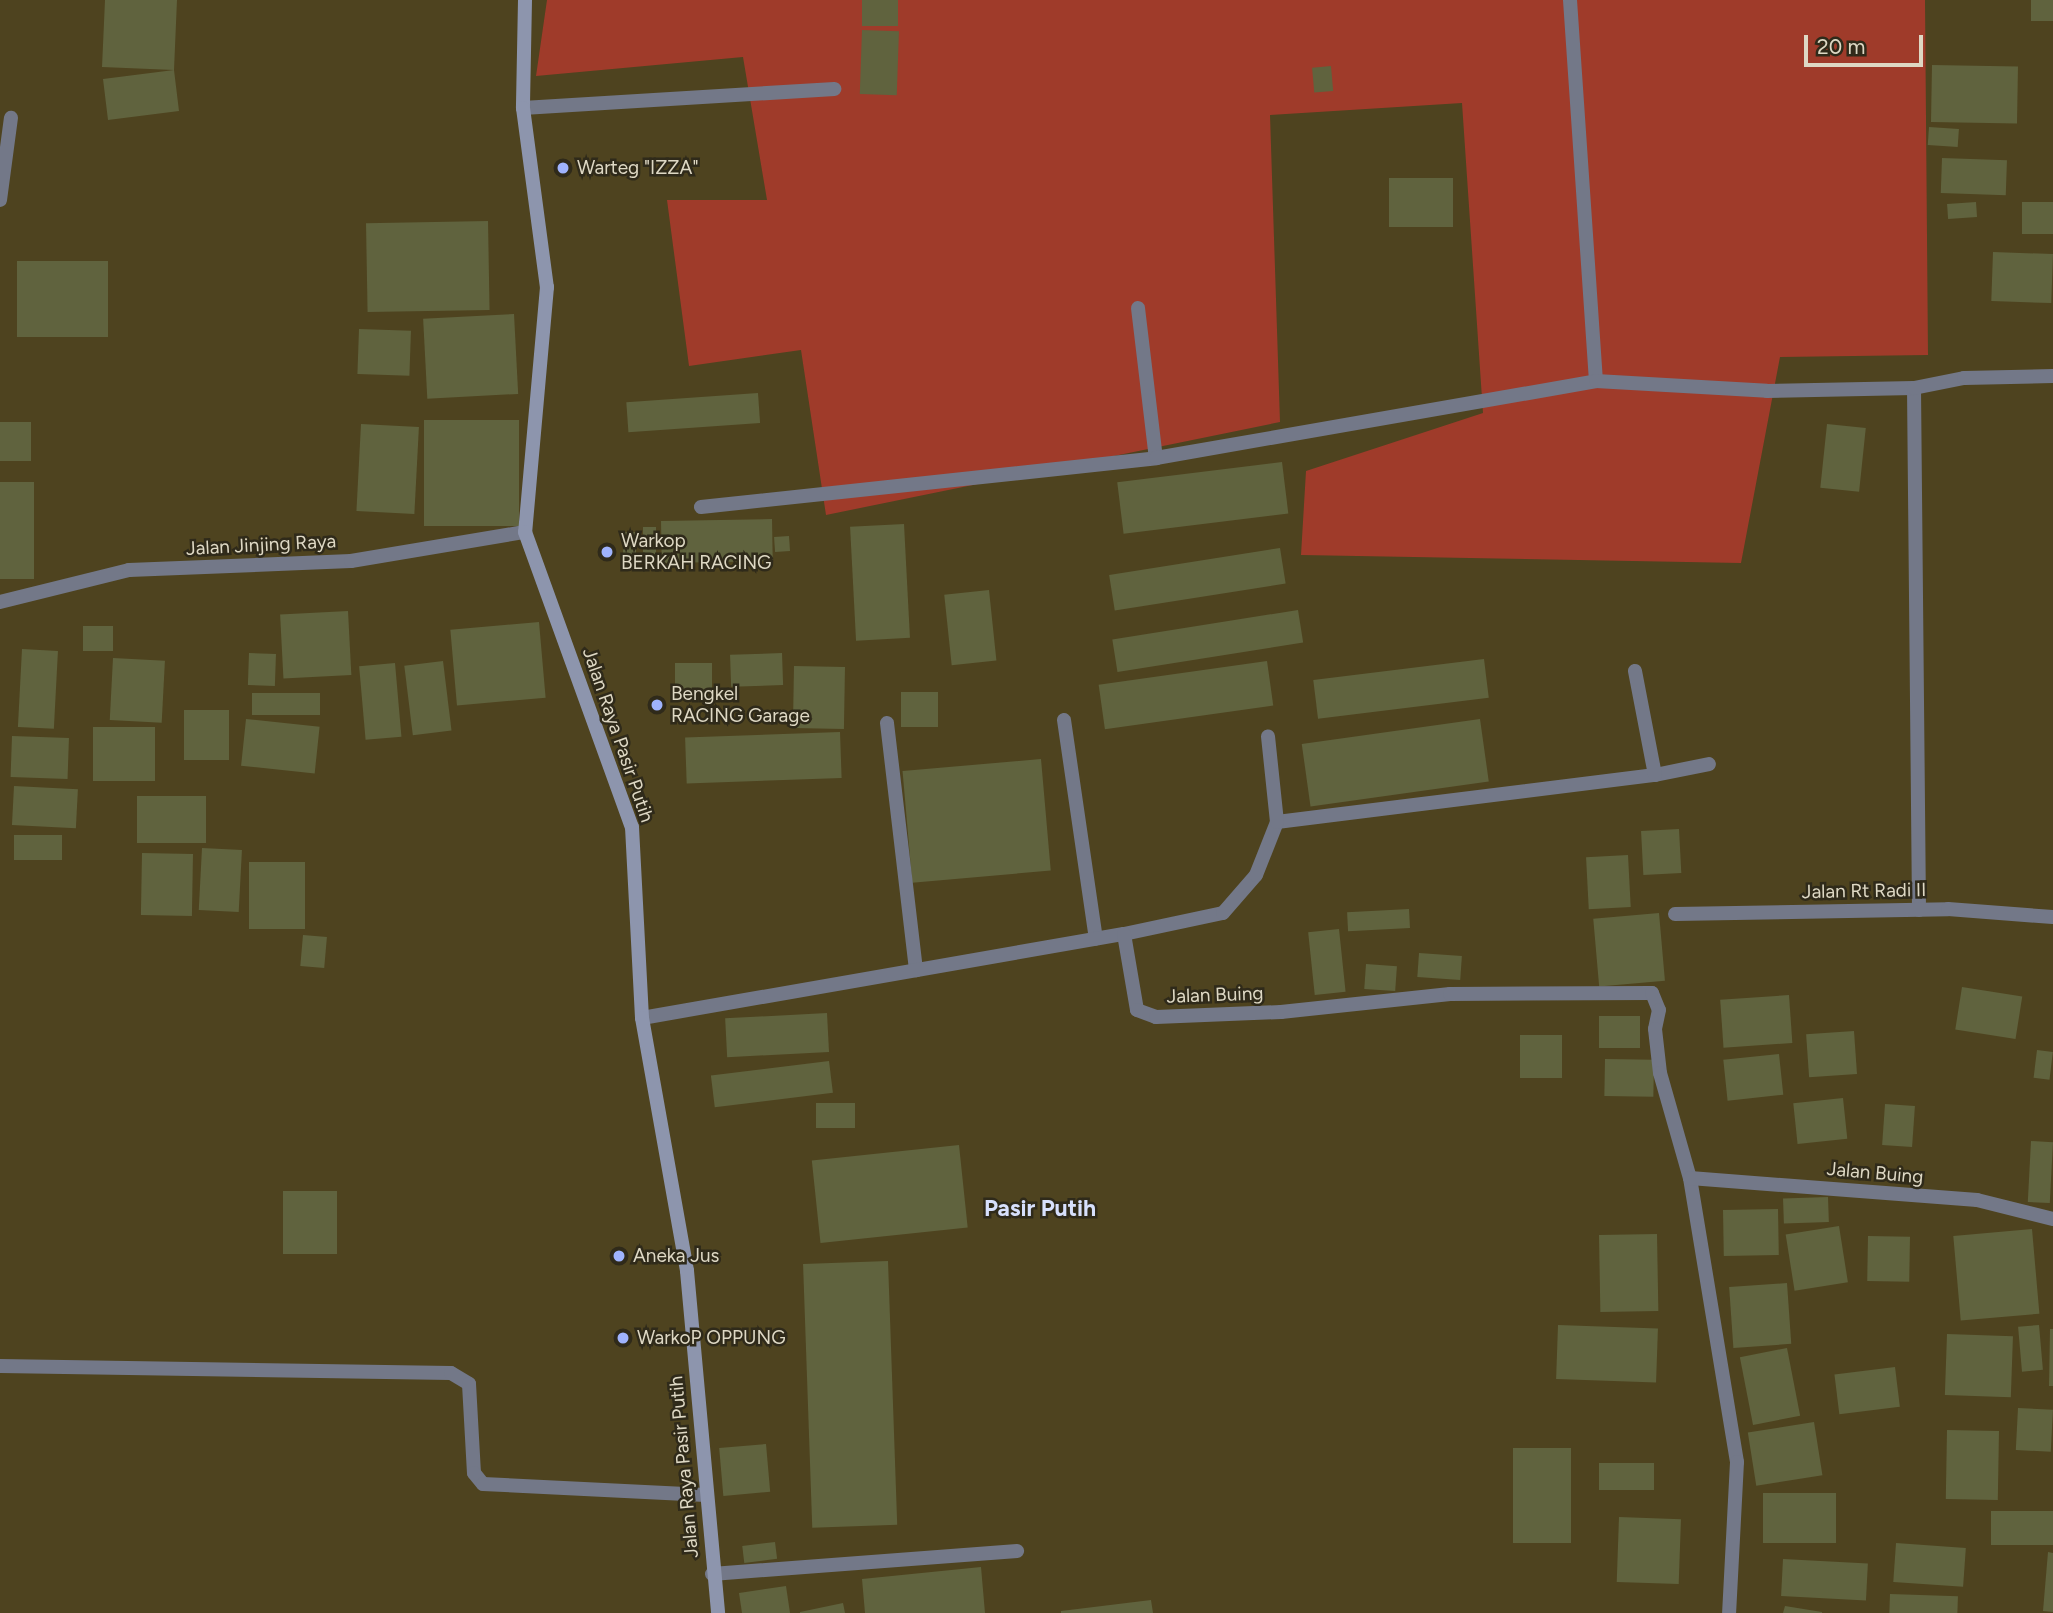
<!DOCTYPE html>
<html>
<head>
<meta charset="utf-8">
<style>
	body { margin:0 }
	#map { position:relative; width:2053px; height:1613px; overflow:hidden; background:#4e431f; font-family:Figtree,sans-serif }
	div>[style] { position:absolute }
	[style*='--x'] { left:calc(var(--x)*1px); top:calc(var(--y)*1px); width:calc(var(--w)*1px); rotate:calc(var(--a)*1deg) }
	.green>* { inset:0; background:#9f3b2a }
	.building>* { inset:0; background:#60633e; transform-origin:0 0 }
	.street>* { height:14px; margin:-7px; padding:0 7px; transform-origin:7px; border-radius:7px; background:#737888 }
	.secondary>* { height:14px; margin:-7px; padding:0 7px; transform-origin:7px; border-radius:7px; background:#8d95ad }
	.dots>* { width:19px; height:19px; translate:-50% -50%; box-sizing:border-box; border:4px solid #2f2a1a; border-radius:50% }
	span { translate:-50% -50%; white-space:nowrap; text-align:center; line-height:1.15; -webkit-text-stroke:5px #2f2a1a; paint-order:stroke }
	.poi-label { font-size:19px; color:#ded8c4 }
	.left { translate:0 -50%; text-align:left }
	.street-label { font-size:19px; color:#ded8c4 }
	.quarter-label { font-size:23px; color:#d7e0fc; font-weight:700 }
	.scale { position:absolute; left:1804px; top:35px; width:119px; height:32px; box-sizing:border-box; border:4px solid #ded8c4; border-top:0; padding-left:9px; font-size:21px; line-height:24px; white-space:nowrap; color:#ded8c4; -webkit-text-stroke:5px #2f2a1a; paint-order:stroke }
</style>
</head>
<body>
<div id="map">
	<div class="green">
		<i style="clip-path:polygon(547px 0,1925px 0,1928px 355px,1780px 357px,1741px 563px,1301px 555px,1306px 471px,1483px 413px,1462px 103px,1270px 115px,1280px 422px,826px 515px,801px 350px,689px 366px,667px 200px,767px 200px,743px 57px,536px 76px)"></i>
	</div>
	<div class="building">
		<i style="clip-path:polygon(105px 0,177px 0,174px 70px,179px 111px,108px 120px,103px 79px,174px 70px,102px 67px)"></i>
		<i style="left:862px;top:0;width:36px;height:26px"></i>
		<i style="left:2031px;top:0;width:22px;height:21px"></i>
		<i style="left:862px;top:30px;width:37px;height:64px;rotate:2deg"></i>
		<i style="left:1932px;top:65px;width:86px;height:57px;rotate:1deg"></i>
		<i style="left:1331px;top:66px;width:25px;height:19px;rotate:85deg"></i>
		<i style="left:1929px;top:127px;width:30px;height:18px;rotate:4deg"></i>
		<i style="left:1942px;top:158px;width:65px;height:35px;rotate:2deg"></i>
		<i style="left:1389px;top:178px;width:64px;height:49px"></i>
		<i style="left:1976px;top:202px;width:15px;height:29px;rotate:86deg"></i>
		<i style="left:2053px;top:202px;width:32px;height:31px;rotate:90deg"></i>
		<i style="left:488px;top:221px;width:89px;height:122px;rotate:89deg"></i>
		<i style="left:1993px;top:252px;width:60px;height:49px;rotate:2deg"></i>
		<i style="left:17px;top:261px;width:91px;height:76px"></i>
		<i style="left:514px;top:314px;width:80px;height:91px;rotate:87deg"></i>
		<i style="left:359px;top:329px;width:52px;height:45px;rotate:2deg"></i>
		<i style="left:758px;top:393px;width:30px;height:132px;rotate:86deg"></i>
		<i style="left:424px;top:420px;width:95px;height:106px"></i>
		<i style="left:0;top:422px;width:31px;height:39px"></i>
		<i style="left:361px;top:424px;width:58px;height:87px;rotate:3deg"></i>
		<i style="left:1827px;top:424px;width:39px;height:64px;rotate:6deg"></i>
		<i style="left:1282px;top:462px;width:52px;height:166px;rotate:83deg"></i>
		<i style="left:0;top:482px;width:34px;height:97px"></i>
		<i style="left:772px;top:519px;width:42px;height:111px;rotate:89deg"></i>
		<i style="left:904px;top:524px;width:114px;height:54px;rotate:87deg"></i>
		<i style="left:643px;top:527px;width:13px;height:37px"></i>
		<i style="left:623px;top:532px;width:13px;height:35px"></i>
		<i style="left:789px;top:536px;width:15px;height:15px;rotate:86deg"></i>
		<i style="left:1280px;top:548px;width:36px;height:173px;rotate:81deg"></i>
		<i style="left:989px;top:590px;width:71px;height:45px;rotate:84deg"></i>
		<i style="left:1298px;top:610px;width:33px;height:188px;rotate:81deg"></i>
		<i style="left:348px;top:611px;width:64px;height:68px;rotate:87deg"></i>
		<i style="left:539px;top:622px;width:76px;height:89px;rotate:85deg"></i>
		<i style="left:83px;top:626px;width:30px;height:25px"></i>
		<i style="left:22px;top:649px;width:36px;height:78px;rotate:3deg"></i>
		<i style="left:249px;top:653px;width:27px;height:32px;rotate:2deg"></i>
		<i style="left:782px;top:653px;width:32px;height:52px;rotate:88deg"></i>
		<i style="left:113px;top:658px;width:52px;height:62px;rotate:3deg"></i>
		<i style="left:1484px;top:659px;width:39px;height:172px;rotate:83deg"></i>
		<i style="left:443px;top:661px;width:70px;height:39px;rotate:83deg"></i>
		<i style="left:1267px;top:661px;width:45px;height:170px;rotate:82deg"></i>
		<i style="left:395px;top:663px;width:74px;height:36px;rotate:85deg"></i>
		<i style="left:675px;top:663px;width:37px;height:29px"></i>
		<i style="left:794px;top:666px;width:51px;height:62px;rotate:1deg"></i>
		<i style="left:901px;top:692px;width:37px;height:35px"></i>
		<i style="left:252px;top:693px;width:68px;height:22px"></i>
		<i style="left:229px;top:710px;width:50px;height:45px;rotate:90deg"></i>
		<i style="left:246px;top:719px;width:74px;height:47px;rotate:6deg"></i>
		<i style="left:1480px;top:719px;width:63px;height:180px;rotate:82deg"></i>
		<i style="left:155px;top:727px;width:54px;height:62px;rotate:90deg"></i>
		<i style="left:840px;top:732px;width:46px;height:155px;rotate:88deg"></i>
		<i style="left:12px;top:736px;width:57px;height:41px;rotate:2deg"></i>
		<i style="left:1041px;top:759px;width:112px;height:139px;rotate:85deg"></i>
		<i style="left:14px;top:786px;width:64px;height:39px;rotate:3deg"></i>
		<i style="left:206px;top:796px;width:47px;height:69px;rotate:90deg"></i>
		<i style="left:1679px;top:829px;width:44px;height:38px;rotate:87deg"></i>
		<i style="left:14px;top:835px;width:48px;height:25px"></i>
		<i style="left:202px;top:848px;width:40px;height:62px;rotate:3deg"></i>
		<i style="left:142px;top:853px;width:51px;height:62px;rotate:1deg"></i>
		<i style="left:1628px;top:855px;width:52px;height:42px;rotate:87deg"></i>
		<i style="left:249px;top:862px;width:56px;height:67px"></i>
		<i style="left:1409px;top:909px;width:19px;height:62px;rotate:87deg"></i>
		<i style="left:1659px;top:913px;width:68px;height:66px;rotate:85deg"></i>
		<i style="left:1339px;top:929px;width:63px;height:31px;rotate:84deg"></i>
		<i style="left:303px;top:935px;width:24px;height:31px;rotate:5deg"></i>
		<i style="left:1419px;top:953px;width:43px;height:24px;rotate:4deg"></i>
		<i style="left:1366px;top:964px;width:31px;height:25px;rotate:4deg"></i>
		<i style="left:1962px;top:987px;width:61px;height:43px;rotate:9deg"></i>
		<i style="left:1789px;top:995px;width:48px;height:69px;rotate:86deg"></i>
		<i style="left:827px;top:1013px;width:39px;height:102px;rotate:87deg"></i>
		<i style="left:1640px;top:1016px;width:32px;height:41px;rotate:90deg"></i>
		<i style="left:1854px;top:1031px;width:43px;height:48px;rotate:86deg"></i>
		<i style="left:1520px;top:1035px;width:42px;height:43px"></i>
		<i style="left:2037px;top:1050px;width:16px;height:28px;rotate:7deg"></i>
		<i style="left:1779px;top:1054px;width:41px;height:56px;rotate:84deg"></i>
		<i style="left:1605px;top:1059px;width:49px;height:37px;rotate:1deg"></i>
		<i style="left:829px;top:1061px;width:32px;height:119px;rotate:83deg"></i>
		<i style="left:1843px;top:1098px;width:41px;height:50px;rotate:84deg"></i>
		<i style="left:816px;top:1103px;width:39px;height:25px"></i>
		<i style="left:1885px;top:1104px;width:30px;height:41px;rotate:4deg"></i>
		<i style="left:2031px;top:1141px;width:22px;height:61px;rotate:3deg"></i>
		<i style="left:959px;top:1145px;width:83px;height:148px;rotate:84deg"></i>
		<i style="left:283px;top:1191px;width:54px;height:63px"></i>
		<i style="left:1828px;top:1197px;width:25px;height:45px;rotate:88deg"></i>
		<i style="left:1778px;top:1209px;width:46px;height:55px;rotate:89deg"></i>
		<i style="left:1839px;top:1226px;width:57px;height:54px;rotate:81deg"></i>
		<i style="left:2032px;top:1229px;width:85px;height:79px;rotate:85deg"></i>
		<i style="left:1657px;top:1234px;width:77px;height:58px;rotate:89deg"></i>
		<i style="left:1868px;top:1236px;width:42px;height:45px;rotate:1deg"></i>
		<i style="left:888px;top:1261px;width:264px;height:85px;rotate:88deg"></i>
		<i style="left:1787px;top:1283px;width:61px;height:58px;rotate:86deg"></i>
		<i style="left:1558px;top:1325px;width:100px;height:54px;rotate:2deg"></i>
		<i style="left:2039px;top:1325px;width:45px;height:21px;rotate:85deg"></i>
		<i style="clip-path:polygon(2050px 1329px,2053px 1329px,2053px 1386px,2049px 1386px)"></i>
		<i style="left:1947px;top:1334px;width:66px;height:61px;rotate:2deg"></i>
		<i style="left:1787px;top:1348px;width:69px;height:48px;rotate:79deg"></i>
		<i style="left:1895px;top:1367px;width:40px;height:61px;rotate:83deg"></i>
		<i style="left:2018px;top:1408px;width:35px;height:42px;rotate:3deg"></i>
		<i style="left:1814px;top:1422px;width:54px;height:67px;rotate:81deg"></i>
		<i style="left:1947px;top:1430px;width:52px;height:69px;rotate:1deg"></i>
		<i style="left:766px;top:1444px;width:48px;height:47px;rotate:85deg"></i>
		<i style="left:1513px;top:1448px;width:58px;height:95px"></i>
		<i style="left:1599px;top:1463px;width:55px;height:27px"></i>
		<i style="left:1763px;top:1493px;width:73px;height:50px"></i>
		<i style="left:2053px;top:1511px;width:34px;height:62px;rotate:90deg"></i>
		<i style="left:1619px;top:1517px;width:62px;height:65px;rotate:2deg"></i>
		<i style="left:775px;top:1542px;width:17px;height:33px;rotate:83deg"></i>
		<i style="left:1896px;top:1543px;width:70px;height:39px;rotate:4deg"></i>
		<i style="clip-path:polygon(2048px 1552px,2053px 1553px,2053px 1612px,2043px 1611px)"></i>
		<i style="left:1783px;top:1559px;width:85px;height:37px;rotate:3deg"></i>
		<i style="clip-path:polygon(981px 1567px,985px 1613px,865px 1613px,862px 1579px)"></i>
		<i style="clip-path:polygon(786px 1586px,790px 1613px,742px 1613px,739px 1593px)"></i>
		<i style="left:1890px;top:1594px;width:68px;height:19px;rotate:2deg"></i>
		<i style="clip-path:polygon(1151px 1600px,1153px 1613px,1061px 1613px,1061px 1611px)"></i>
		<i style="clip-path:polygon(843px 1603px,845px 1613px,800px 1613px,800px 1612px)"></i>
		<i style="clip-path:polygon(1785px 1606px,1822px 1612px,1822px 1613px,1783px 1613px)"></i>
	</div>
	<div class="street">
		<i style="--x:1570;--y:0;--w:382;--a:86.1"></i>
		<i style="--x:523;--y:108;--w:312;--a:-3.5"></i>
		<i style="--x:0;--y:200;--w:83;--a:-82.4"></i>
		<i style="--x:1138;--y:308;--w:151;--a:83.2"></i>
		<i style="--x:1914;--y:388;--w:522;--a:89.45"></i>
		<i style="--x:701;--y:507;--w:458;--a:-6.1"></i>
		<i style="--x:1156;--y:458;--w:447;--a:-9.9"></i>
		<i style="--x:1596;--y:381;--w:171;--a:3.3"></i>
		<i style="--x:1767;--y:391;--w:147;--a:-1.2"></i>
		<i style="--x:1914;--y:388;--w:51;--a:-11.3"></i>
		<i style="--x:1964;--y:378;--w:89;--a:-1.3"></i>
		<i style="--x:0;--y:602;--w:133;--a:-13.9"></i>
		<i style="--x:129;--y:570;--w:222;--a:-2.3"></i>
		<i style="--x:351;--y:561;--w:176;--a:-9.5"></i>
		<i style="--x:1064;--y:720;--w:221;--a:81.7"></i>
		<i style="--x:887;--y:723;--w:249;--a:83.3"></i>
		<i style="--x:1655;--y:775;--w:55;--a:-11.5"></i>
		<i style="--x:1277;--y:822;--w:381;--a:-7.1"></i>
		<i style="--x:1655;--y:775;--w:106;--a:-100.9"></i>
		<i style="--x:1675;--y:914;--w:273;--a:-1"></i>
		<i style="--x:1948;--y:909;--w:105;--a:4.4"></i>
		<i style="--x:1124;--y:934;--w:101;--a:-12"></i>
		<i style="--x:1223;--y:913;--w:50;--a:-49"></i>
		<i style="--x:1256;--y:875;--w:57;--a:-68.4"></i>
		<i style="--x:1277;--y:822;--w:86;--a:-96"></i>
		<i style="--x:642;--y:1018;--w:489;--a:-9.9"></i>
		<i style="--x:1124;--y:934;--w:77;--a:80.3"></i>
		<i style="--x:1137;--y:1010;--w:20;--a:20"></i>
		<i style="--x:1156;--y:1017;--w:125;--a:-2.3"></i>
		<i style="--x:1281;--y:1012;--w:170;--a:-6.1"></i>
		<i style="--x:1450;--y:994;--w:202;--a:-0.3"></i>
		<i style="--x:1652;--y:993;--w:18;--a:68"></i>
		<i style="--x:1659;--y:1010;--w:19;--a:102"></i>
		<i style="--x:1655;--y:1029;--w:44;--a:83.5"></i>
		<i style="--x:1660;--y:1073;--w:109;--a:74.1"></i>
		<i style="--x:1690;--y:1178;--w:288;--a:80.6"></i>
		<i style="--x:1737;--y:1462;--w:151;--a:93"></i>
		<i style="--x:1690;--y:1178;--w:288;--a:4.4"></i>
		<i style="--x:1977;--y:1200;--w:78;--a:14"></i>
		<i style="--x:0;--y:1366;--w:451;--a:0.9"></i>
		<i style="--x:451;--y:1373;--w:21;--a:31"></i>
		<i style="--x:469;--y:1384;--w:89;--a:86.8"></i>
		<i style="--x:474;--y:1473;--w:14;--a:51"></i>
		<i style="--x:483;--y:1484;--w:223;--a:2.8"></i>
		<i style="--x:712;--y:1574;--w:306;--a:-4.3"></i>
	</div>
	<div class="secondary">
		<i style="--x:525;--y:0;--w:108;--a:91.1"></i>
		<i style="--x:523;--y:108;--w:181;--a:82.4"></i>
		<i style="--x:547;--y:287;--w:246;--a:95.1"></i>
		<i style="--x:525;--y:532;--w:314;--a:70.1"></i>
		<i style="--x:632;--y:827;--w:191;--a:87"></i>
		<i style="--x:642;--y:1018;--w:257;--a:79.9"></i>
		<i style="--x:687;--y:1271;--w:343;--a:84.8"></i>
	</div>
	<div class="dots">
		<i style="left:563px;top:168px;background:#9fb3fd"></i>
		<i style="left:607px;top:552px;background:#9fb3fd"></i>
		<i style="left:657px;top:705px;background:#9fb3fd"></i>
		<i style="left:619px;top:1256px;background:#9fb3fd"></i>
		<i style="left:623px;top:1338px;background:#9fb3fd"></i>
	</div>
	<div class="poi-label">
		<span class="left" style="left:577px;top:168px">Warteg "IZZA"</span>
		<span class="left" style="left:621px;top:552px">Warkop<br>BERKAH RACING</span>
		<span class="left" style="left:671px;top:705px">Bengkel<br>RACING Garage</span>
		<span class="left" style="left:633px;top:1256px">Aneka Jus</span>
		<span class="left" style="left:637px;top:1338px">WarkoP OPPUNG</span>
	</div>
	<div class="street-label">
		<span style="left:261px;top:545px;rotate:-3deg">Jalan Jinjing Raya</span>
		<span style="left:618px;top:735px;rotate:71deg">Jalan Raya Pasir Putih</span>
		<span style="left:1864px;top:891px;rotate:-1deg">Jalan Rt Radi II</span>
		<span style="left:1215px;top:995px;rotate:-2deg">Jalan Buing</span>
		<span style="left:1875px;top:1173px;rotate:5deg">Jalan Buing</span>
		<span style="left:684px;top:1467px;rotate:-95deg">Jalan Raya Pasir Putih</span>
	</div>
	<div class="quarter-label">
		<span style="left:1040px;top:1208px">Pasir Putih</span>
	</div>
	<div class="scale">20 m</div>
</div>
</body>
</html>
